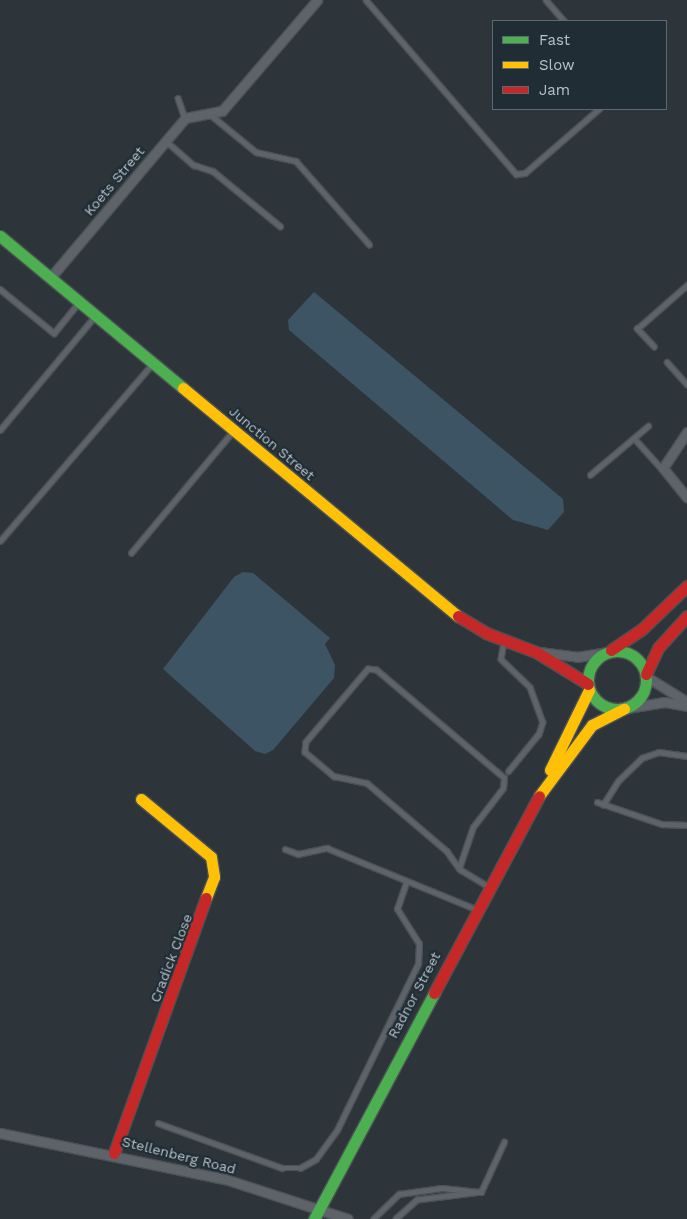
<!DOCTYPE html>
<html>
<head>
<meta charset="utf-8">
<style>
	body { margin:0 }
	#map { position:relative; width:687px; height:1219px; overflow:hidden; background:#2d353a; font-family:"Work Sans",sans-serif }
	div>[style] { position:absolute }
	[style*='--x'] { left:calc(var(--x)*1px); top:calc(var(--y)*1px); width:calc(var(--w)*1px); rotate:calc(var(--a)*1deg) }
	.water>* { inset:0; background:#3c5464 }
	.roads { filter:drop-shadow(1px 0 #4b5154) drop-shadow(-1px 0 #4b5154) drop-shadow(0 1px #4b5154) drop-shadow(0 -1px #4b5154) }
	.lane>* { height:4.5px; margin:-2.25px; padding:0 2.25px; transform-origin:2.25px; border-radius:2.25px; background:#5d6368 }
	.street>* { height:9px; margin:-4.5px; padding:0 4.5px; transform-origin:4.5px; border-radius:4.5px; background:#5d6368 }
	.fast>* { height:11px; margin:-5.5px; padding:0 5.5px; transform-origin:5.5px; border-radius:5.5px; background:#4caf50 }
	.fast>.ring { margin:-5.5px; padding:0; box-sizing:content-box; background:none; border:11px solid #4caf50; border-radius:50% }
	.slow>* { height:11px; margin:-5.5px; padding:0 5.5px; transform-origin:5.5px; border-radius:5.5px; background:#ffc107 }
	.jam>* { height:11px; margin:-5.5px; padding:0 5.5px; transform-origin:5.5px; border-radius:5.5px; background:#c62828 }
	span { translate:-50% -50%; white-space:nowrap; text-align:center; line-height:1.15; -webkit-text-stroke:4.5px #202d35; paint-order:stroke }
	.street-label { font-size:14px; color:#b8c2ca }
	.legend { position:absolute; left:492px; top:20px; width:175px; height:90px; box-sizing:border-box; background:#202d35; border:1px solid #5d6971; margin:0; padding:6px 9px; list-style:none; font-size:15px; color:#b8c2ca }
	.legend li { display:flex; align-items:center; gap:10px; height:25px }
	.legend b { width:25px; border:1px solid #5d6971 }
</style>
</head>
<body>
<div id="map">
	<div class="water">
		<i style="clip-path:polygon(314px 292px,563px 499px,564px 512px,548px 530px,513px 520px,289px 330px,288px 320px)"></i>
		<i style="clip-path:polygon(243px 572px,253px 573px,330px 638px,325px 644px,335px 665px,334px 678px,273px 750px,265px 754px,255px 751px,163px 669px,234px 577px)"></i>
	</div>
	<div class="roads">
		<div class="lane">
			<i style="--x:366;--y:0;--w:230;--a:49.2"></i>
			<i style="--x:516;--y:174;--w:9;--a:-6"></i>
			<i style="--x:525;--y:173;--w:98;--a:-40.9"></i>
			<i style="--x:546;--y:0;--w:28;--a:49"></i>
			<i style="--x:178;--y:98;--w:21;--a:71"></i>
			<i style="--x:211;--y:115;--w:58;--a:39.4"></i>
			<i style="--x:256;--y:152;--w:41;--a:12.7"></i>
			<i style="--x:296;--y:161;--w:111;--a:48.7"></i>
			<i style="--x:166;--y:141;--w:37;--a:41"></i>
			<i style="--x:194;--y:165;--w:20;--a:18"></i>
			<i style="--x:213;--y:171;--w:87;--a:39.4"></i>
			<i style="--x:0;--y:289;--w:70;--a:39.2"></i>
			<i style="--x:54;--y:333;--w:38;--a:-51"></i>
			<i style="--x:654;--y:347;--w:25;--a:-133"></i>
			<i style="--x:637;--y:329;--w:67;--a:-41.3"></i>
			<i style="--x:667;--y:362;--w:30;--a:48"></i>
			<i style="--x:0;--y:430;--w:148;--a:-50.2"></i>
			<i style="--x:634;--y:438;--w:42;--a:47.9"></i>
			<i style="--x:590;--y:475;--w:76;--a:-40.2"></i>
			<i style="--x:0;--y:541;--w:235;--a:-49.3"></i>
			<i style="--x:131;--y:553;--w:159;--a:-50.1"></i>
			<i style="--x:504;--y:642;--w:17;--a:100"></i>
			<i style="--x:501;--y:659;--w:40;--a:44"></i>
			<i style="--x:530;--y:687;--w:37;--a:70"></i>
			<i style="--x:543;--y:722;--w:13;--a:108"></i>
			<i style="--x:539;--y:734;--w:48;--a:129"></i>
			<i style="--x:597;--y:802;--w:69;--a:18.7"></i>
			<i style="--x:662;--y:824;--w:25;--a:2"></i>
			<i style="--x:603;--y:805;--w:28;--a:-58"></i>
			<i style="--x:618;--y:781;--w:33;--a:-44"></i>
			<i style="--x:642;--y:758;--w:18;--a:-19"></i>
			<i style="--x:659;--y:752;--w:28;--a:8"></i>
			<i style="--x:285;--y:849;--w:14;--a:21"></i>
			<i style="--x:298;--y:854;--w:30;--a:-12"></i>
			<i style="--x:327;--y:848;--w:161;--a:22.3"></i>
			<i style="--x:459;--y:868;--w:43;--a:-71.1"></i>
			<i style="--x:473;--y:827;--w:49;--a:-52.4"></i>
			<i style="--x:503;--y:788;--w:10;--a:-84"></i>
			<i style="--x:504;--y:778;--w:167;--a:-139.8"></i>
			<i style="--x:376;--y:670;--w:8;--a:-173"></i>
			<i style="--x:368;--y:669;--w:96;--a:130.3"></i>
			<i style="--x:306;--y:742;--w:10;--a:96"></i>
			<i style="--x:305;--y:752;--w:38;--a:40"></i>
			<i style="--x:334;--y:776;--w:34;--a:12"></i>
			<i style="--x:367;--y:783;--w:105;--a:40.4"></i>
			<i style="--x:447;--y:851;--w:7;--a:56"></i>
			<i style="--x:451;--y:857;--w:14;--a:54"></i>
			<i style="--x:459;--y:868;--w:3;--a:45"></i>
			<i style="--x:461;--y:870;--w:31;--a:31"></i>
			<i style="--x:158;--y:1123;--w:132;--a:19.9"></i>
			<i style="--x:282;--y:1168;--w:18;--a:0"></i>
			<i style="--x:300;--y:1168;--w:18;--a:-29"></i>
			<i style="--x:316;--y:1159;--w:36;--a:-54"></i>
			<i style="--x:337;--y:1130;--w:185;--a:-64"></i>
			<i style="--x:418;--y:964;--w:20;--a:-87"></i>
			<i style="--x:419;--y:944;--w:41;--a:-122.2"></i>
			<i style="--x:397;--y:909;--w:28;--a:-71"></i>
			<i style="--x:481;--y:1192;--w:55;--a:-65.3"></i>
			<i style="--x:373;--y:1219;--w:36;--a:-44"></i>
			<i style="--x:399;--y:1194;--w:43;--a:-7.9"></i>
			<i style="--x:442;--y:1188;--w:39;--a:6"></i>
			<i style="--x:481;--y:1192;--w:64;--a:172.9"></i>
			<i style="--x:417;--y:1200;--w:28;--a:138"></i>
		</div>
		<div class="street">
			<i style="--x:50;--y:278;--w:209;--a:-49.8"></i>
			<i style="--x:185;--y:118;--w:38;--a:-11"></i>
			<i style="--x:222;--y:111;--w:146;--a:-49.4"></i>
			<i style="--x:687;--y:432;--w:43;--a:123.7"></i>
			<i style="--x:663;--y:468;--w:38;--a:51"></i>
			<i style="--x:539;--y:652;--w:38;--a:7"></i>
			<i style="--x:577;--y:657;--w:30;--a:-9"></i>
			<i style="--x:647;--y:677;--w:47;--a:32"></i>
			<i style="--x:627;--y:708;--w:38;--a:-9"></i>
			<i style="--x:665;--y:702;--w:22;--a:10"></i>
			<i style="--x:0;--y:1133;--w:230;--a:11.6"></i>
			<i style="--x:225;--y:1179;--w:129;--a:18"></i>
		</div>
		<div class="fast">
			<i style="--x:0;--y:236;--w:238;--a:39.7"></i>
			<i class="ring" style="left:588px;top:651px;width:47px;height:47px"></i>
			<i style="--x:314;--y:1219;--w:256;--a:-62"></i>
		</div>
		<div class="slow">
			<i style="--x:183;--y:388;--w:357;--a:39.7"></i>
			<i style="--x:550;--y:770;--w:89;--a:-64"></i>
			<i style="--x:539;--y:796;--w:89;--a:-53.3"></i>
			<i style="--x:592;--y:725;--w:36;--a:-27"></i>
			<i style="--x:141;--y:799;--w:91;--a:39.6"></i>
			<i style="--x:211;--y:857;--w:20;--a:81"></i>
			<i style="--x:214;--y:877;--w:22;--a:111"></i>
		</div>
		<div class="jam">
			<i style="--x:458;--y:616;--w:33;--a:31"></i>
			<i style="--x:486;--y:633;--w:53;--a:20.8"></i>
			<i style="--x:536;--y:652;--w:61;--a:31.6"></i>
			<i style="--x:611;--y:650;--w:36;--a:-34"></i>
			<i style="--x:641;--y:630;--w:64;--a:-43.7"></i>
			<i style="--x:646;--y:674;--w:29;--a:-65"></i>
			<i style="--x:658;--y:648;--w:43;--a:-47.8"></i>
			<i style="--x:434;--y:993;--w:223;--a:-61.9"></i>
			<i style="--x:114;--y:1153;--w:271;--a:-70.2"></i>
		</div>
	</div>
	<div class="street-label">
		<span style="left:114px;top:181px;rotate:-50deg">Koets Street</span>
		<span style="left:272px;top:443px;rotate:40deg">Junction Street</span>
		<span style="left:171px;top:958px;rotate:-69deg">Cradick Close</span>
		<span style="left:414px;top:995px;rotate:-62deg">Radnor Street</span>
		<span style="left:179px;top:1155px;rotate:14deg">Stellenberg Road</span>
	</div>
	<ul class="legend">
	<li><b style="height:6px;background:#4caf50"></b>Fast</li>
	<li><b style="height:6px;background:#ffc107"></b>Slow</li>
	<li><b style="height:6px;background:#c62828"></b>Jam</li>
	</ul>
</div>
</body>
</html>
